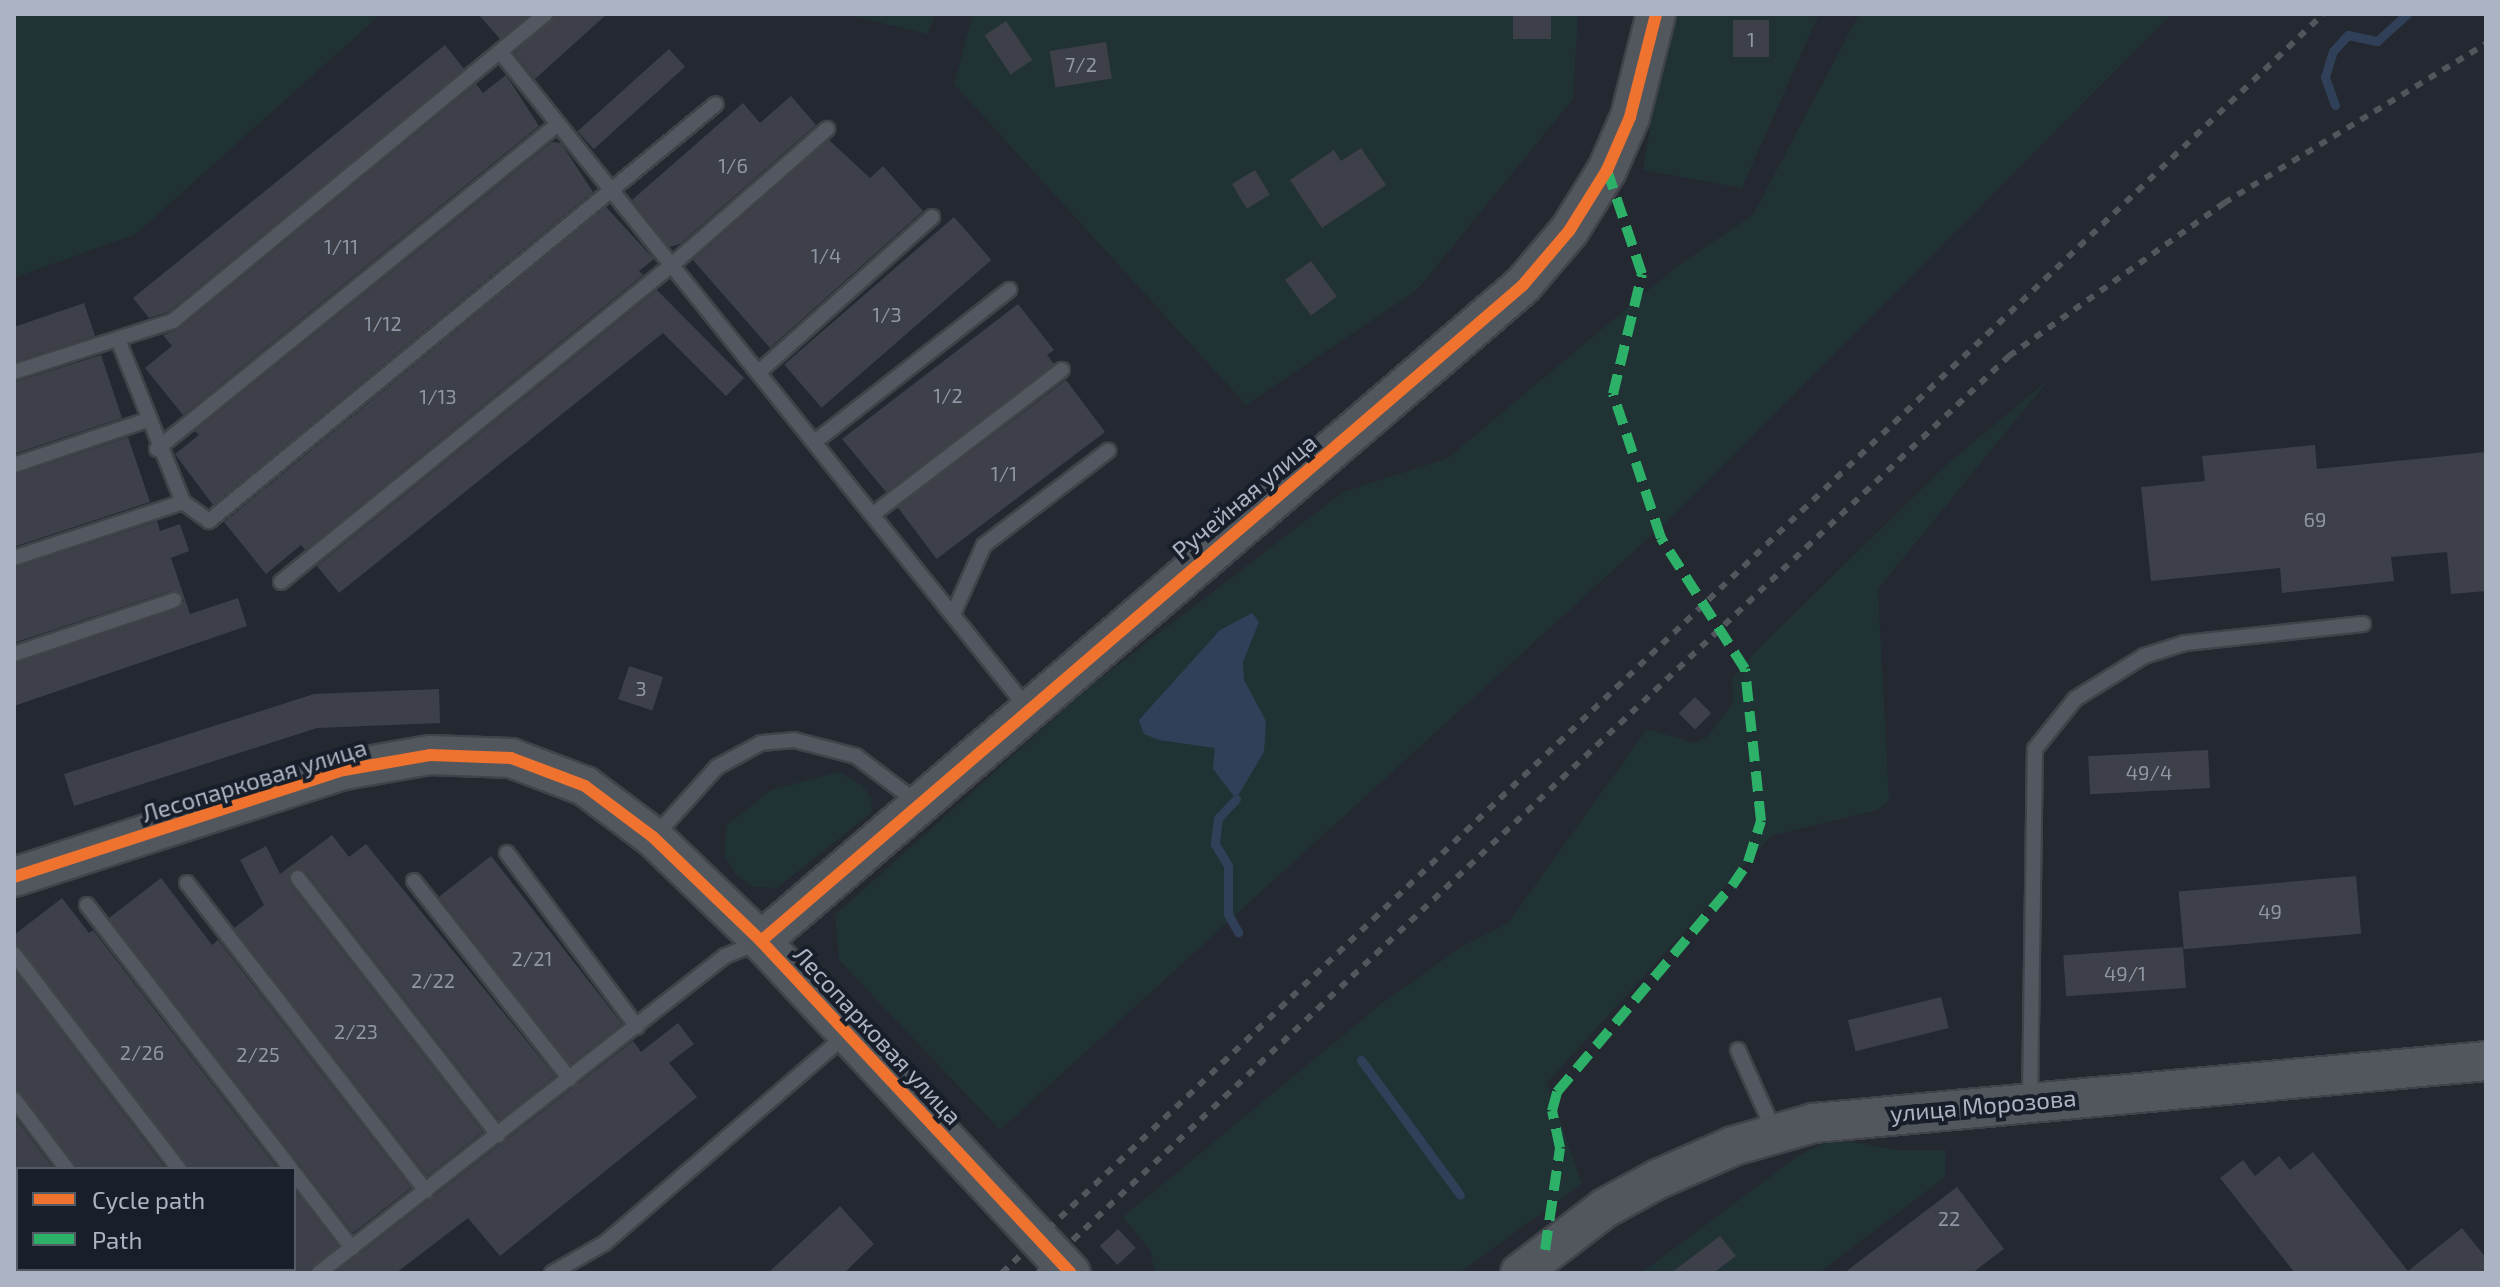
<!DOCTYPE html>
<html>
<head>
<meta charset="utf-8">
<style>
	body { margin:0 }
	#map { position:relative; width:2500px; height:1287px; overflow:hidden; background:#242830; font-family:"Exo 2",sans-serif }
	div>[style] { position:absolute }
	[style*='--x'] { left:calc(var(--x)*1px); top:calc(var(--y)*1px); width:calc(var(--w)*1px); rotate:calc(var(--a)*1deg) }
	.green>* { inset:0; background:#213235 }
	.water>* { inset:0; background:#314059 }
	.stream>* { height:9px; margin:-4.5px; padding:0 4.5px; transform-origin:4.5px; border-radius:4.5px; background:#314059 }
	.building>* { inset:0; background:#3d4048; transform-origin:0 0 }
	.roads { filter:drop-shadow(2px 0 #404349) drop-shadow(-2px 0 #404349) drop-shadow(0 2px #404349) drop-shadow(0 -2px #404349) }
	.lane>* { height:14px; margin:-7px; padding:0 7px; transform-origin:7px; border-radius:7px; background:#53575f }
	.secondary>* { height:38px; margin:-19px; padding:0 19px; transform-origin:19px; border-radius:19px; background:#52565d }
	.rail>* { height:6px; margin-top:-3px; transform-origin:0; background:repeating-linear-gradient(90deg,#52565c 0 8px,transparent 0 16px) }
	.quiet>* { height:10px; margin-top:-5px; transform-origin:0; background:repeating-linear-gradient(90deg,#2db169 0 20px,transparent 0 30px) }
	.cycleway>* { height:12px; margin:-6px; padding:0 6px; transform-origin:6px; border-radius:6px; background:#ef722f }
	span { translate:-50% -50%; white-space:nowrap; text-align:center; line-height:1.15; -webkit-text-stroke:8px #181f2a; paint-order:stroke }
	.number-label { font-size:20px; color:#9097a4 }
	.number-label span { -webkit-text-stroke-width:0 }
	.street-label { font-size:24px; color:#acb4c3 }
	.frame { position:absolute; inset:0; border:16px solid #acb4c3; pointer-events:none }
	.legend { position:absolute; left:16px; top:1167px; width:280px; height:104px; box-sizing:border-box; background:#181f2a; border:2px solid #535b67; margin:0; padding:10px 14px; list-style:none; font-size:24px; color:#acb4c3 }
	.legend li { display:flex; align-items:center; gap:16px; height:40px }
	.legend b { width:40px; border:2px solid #535b67 }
</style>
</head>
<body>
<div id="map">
	<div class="green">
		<i style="clip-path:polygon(14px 14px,381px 14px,136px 234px,14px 278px)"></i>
		<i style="clip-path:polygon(843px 14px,935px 14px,928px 34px)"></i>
		<i style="clip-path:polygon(973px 14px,1578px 14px,1573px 99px,1417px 290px,1246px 405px,954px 84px)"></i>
		<i style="clip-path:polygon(1669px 14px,1819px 14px,1742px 188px,1643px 170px)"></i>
		<i style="clip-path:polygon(1859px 14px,2172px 14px,1678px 511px,1000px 1130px,839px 960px,835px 915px,1089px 687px,1343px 492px,1448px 458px,1676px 267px,1753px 215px)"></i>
		<i style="clip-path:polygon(2049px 379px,1878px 589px,1889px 800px,1878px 810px,1771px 836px,1547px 1083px,1582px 1184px,1459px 1273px,1155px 1273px,1150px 1250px,1123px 1217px,1381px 1004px,1461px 947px,1508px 923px,1647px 729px,1695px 743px,1708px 736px,1733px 703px,1732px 678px,1753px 654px,1947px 464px)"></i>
		<i style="clip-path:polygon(839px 772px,862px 785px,872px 799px,871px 813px,777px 888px,755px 887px,736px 875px,725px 856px,726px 826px,771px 790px)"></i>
		<i style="clip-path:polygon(1833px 1138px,1896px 1150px,1946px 1150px,1945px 1177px,1819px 1273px,1641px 1273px,1798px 1156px)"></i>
	</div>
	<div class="water">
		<i style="clip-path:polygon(1252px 613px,1259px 622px,1243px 662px,1244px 680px,1266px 721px,1264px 752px,1236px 799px,1213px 769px,1215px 748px,1159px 740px,1144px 734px,1139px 720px,1220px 630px)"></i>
	</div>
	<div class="stream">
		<i style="--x:2335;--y:105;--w:30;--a:-110"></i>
		<i style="--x:2325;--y:77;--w:27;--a:-73"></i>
		<i style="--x:2333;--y:51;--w:22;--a:-47"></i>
		<i style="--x:2348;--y:35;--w:30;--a:12"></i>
		<i style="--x:2377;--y:41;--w:40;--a:-42"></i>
		<i style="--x:1236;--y:799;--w:26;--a:133"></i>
		<i style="--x:1218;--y:818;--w:26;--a:97"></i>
		<i style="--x:1215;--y:844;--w:26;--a:59"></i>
		<i style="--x:1228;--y:866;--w:48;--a:90"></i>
		<i style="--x:1228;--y:914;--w:21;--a:61"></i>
		<i style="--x:1361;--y:1060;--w:167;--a:53.7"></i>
	</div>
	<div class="building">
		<i style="clip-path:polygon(478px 14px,530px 14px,500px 39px)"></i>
		<i style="clip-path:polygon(556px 14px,607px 14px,535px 79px,514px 53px)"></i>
		<i style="left:1513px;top:14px;width:38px;height:25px"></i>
		<i style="left:1733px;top:20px;width:36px;height:37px"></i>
		<i style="left:1006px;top:21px;width:47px;height:26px;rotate:56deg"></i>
		<i style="left:1106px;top:42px;width:37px;height:57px;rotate:81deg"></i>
		<i style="clip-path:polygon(445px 45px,464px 69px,168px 312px,149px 318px,133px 298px)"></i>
		<i style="left:669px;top:49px;width:24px;height:123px;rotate:48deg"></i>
		<i style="clip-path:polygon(506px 75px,539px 126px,183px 415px,145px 368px,172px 346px,163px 335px,179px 329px,476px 84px,483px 93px)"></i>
		<i style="clip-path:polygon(791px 96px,816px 125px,680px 244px,669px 247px,632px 200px,743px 103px,760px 123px)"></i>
		<i style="clip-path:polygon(829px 140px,870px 178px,883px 166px,923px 211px,770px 348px,693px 260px)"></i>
		<i style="clip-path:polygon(552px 142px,561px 143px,593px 192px,213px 505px,175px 454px,199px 435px,195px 431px)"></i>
		<i style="clip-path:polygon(1361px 148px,1386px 185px,1322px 228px,1290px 180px,1334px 150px,1341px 161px)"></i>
		<i style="left:1255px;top:170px;width:29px;height:27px;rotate:59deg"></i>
		<i style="clip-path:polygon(606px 207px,654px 259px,639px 271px,643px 275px,305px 550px,301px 545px,266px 574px,224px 522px)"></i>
		<i style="left:954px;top:217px;width:57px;height:225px;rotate:49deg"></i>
		<i style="left:1311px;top:261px;width:44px;height:32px;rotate:54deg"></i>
		<i style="clip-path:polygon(657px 290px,744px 378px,726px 396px,663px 333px,339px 593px,317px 566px)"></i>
		<i style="clip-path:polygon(84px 303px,95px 336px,14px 362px,14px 327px)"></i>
		<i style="clip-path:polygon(1018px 304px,1054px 350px,1047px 355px,1054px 364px,886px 492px,842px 439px)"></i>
		<i style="clip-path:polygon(101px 355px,122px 418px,14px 454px,14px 382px)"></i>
		<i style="left:1066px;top:380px;width:65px;height:211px;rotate:53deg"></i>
		<i style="clip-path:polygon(128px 437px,150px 502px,14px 547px,14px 475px)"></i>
		<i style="clip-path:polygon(2315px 445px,2317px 469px,2486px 452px,2486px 591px,2451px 594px,2447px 552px,2391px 557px,2394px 581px,2282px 593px,2280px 568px,2151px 581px,2141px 487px,2205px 481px,2202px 456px)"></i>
		<i style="clip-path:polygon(157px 521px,160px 531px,180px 524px,189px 551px,171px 558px,190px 614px,238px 598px,247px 626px,14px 706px,14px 664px,177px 609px,184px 601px,171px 591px,14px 643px,14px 568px)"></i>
		<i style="left:629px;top:666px;width:36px;height:35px;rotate:18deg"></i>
		<i style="clip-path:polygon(439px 689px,440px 723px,317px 728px,74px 806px,64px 774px,314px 694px)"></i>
		<i style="left:1695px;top:697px;width:23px;height:23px;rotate:45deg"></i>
		<i style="left:2208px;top:750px;width:38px;height:120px;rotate:87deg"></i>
		<i style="clip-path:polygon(332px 835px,349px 857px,366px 844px,555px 1076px,499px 1120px,306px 872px,291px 871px,290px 884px,483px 1132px,427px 1176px,234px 928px,264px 905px,240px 860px,266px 846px,280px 874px)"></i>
		<i style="left:491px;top:856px;width:213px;height:66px;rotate:52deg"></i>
		<i style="left:2356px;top:876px;width:58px;height:178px;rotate:85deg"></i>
		<i style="clip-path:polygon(161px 878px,212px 945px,218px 940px,411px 1188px,353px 1233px,109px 918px)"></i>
		<i style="clip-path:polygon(62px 898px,89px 933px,93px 930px,278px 1169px,189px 1169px,14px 944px,14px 935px)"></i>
		<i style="left:2183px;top:947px;width:41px;height:120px;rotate:86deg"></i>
		<i style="clip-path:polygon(14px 970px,166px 1169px,77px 1169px,14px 1089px)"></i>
		<i style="left:1941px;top:997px;width:32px;height:96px;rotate:76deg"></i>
		<i style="clip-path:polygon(678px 1023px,694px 1044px,669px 1063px,697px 1097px,500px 1256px,468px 1218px,396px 1273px,335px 1273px,633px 1041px,641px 1052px)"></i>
		<i style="clip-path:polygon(14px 1116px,54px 1169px,14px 1169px)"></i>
		<i style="clip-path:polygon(2313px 1152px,2408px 1271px,2462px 1228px,2486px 1258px,2486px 1273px,2295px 1273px,2220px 1178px,2243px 1160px,2255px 1176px,2279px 1156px,2290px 1170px)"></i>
		<i style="clip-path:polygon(1957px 1187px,2004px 1249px,1972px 1273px,1844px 1273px)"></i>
		<i style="clip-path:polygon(294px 1189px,338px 1246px,309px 1273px,294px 1273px)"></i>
		<i style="clip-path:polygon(840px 1206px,874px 1244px,844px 1273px,768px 1273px)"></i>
		<i style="left:1118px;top:1229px;width:26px;height:25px;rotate:47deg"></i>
		<i style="clip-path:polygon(1720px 1236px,1736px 1256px,1713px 1273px,1671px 1273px)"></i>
	</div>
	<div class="roads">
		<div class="lane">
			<i style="--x:502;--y:54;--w:840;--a:51.23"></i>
			<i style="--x:119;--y:342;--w:172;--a:68.2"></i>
			<i style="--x:183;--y:502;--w:32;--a:36"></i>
			<i style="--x:209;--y:521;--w:656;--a:-39.44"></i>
			<i style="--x:760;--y:371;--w:231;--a:-41.8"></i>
			<i style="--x:14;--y:372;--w:167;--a:-17.8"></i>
			<i style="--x:173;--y:321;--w:483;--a:-39.5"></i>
			<i style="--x:817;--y:440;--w:244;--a:-38"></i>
			<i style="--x:157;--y:449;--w:516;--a:-39.02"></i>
			<i style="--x:14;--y:465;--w:138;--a:-18.6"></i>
			<i style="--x:876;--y:512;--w:234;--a:-37.4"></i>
			<i style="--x:14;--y:558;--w:178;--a:-18.3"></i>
			<i style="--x:281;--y:582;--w:505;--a:-39.05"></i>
			<i style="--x:673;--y:264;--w:205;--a:-41.2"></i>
			<i style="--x:954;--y:612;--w:73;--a:-65.9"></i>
			<i style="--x:984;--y:545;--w:156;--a:-37.2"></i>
			<i style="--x:14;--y:654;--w:169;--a:-18.6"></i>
			<i style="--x:654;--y:837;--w:94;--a:-48"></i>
			<i style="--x:717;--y:767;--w:50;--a:-28.6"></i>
			<i style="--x:761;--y:743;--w:33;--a:-5"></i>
			<i style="--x:794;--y:740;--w:64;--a:14.5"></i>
			<i style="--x:856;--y:756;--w:78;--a:37.2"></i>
			<i style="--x:507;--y:853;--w:217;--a:53.2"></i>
			<i style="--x:298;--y:878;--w:326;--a:52.1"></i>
			<i style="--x:414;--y:881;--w:252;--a:51.8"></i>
			<i style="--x:187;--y:883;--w:390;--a:52.2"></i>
			<i style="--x:87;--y:905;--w:334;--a:52.3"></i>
			<i style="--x:14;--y:954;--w:271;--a:52.5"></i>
			<i style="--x:1738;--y:1050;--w:91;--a:66"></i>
			<i style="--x:14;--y:1099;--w:88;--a:52.9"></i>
			<i style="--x:2030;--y:1102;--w:353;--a:-89.2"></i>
			<i style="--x:2035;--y:749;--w:64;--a:-51.3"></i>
			<i style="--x:2075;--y:699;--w:81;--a:-31.9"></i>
			<i style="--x:2144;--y:656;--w:43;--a:-17.6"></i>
			<i style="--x:2185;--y:643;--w:179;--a:-6.1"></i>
			<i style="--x:294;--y:1173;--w:95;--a:52.3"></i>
			<i style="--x:14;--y:1258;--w:6;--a:51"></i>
			<i style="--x:144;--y:1269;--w:5;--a:53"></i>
			<i style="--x:256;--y:1269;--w:5;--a:53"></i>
			<i style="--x:319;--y:1273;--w:515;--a:-37.98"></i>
			<i style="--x:725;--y:956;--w:37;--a:-22"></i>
			<i style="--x:552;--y:1273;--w:61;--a:-29.5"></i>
			<i style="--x:605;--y:1243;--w:318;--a:-40.8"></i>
		</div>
		<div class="secondary">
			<i style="--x:14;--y:877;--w:347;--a:-18"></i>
			<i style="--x:344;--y:770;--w:87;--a:-9.9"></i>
			<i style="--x:430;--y:755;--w:81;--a:2.1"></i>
			<i style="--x:511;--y:758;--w:79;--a:20.7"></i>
			<i style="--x:585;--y:786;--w:85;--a:36.9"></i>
			<i style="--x:653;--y:837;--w:150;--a:43.9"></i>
			<i style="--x:761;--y:941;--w:454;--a:47"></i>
			<i style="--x:761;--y:941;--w:1005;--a:-40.72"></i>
			<i style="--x:1523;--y:285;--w:71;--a:-49.6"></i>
			<i style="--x:1569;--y:231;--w:72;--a:-58.1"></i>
			<i style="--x:1607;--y:170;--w:58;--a:-66.5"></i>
			<i style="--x:1630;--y:117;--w:106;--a:-75.8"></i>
			<i style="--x:1520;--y:1273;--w:107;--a:-37.4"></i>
			<i style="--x:1605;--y:1208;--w:60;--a:-28.7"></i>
			<i style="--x:1658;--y:1179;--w:82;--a:-23.7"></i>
			<i style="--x:1733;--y:1146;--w:84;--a:-15.9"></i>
			<i style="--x:1814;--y:1123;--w:675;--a:-5.27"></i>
		</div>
	</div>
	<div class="rail">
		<i style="--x:1002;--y:1273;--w:1825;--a:-43.62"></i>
		<i style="--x:1038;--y:1273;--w:1336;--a:-43.36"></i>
		<i style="--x:2009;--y:356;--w:264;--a:-35.4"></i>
		<i style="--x:2224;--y:203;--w:306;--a:-31.3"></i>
	</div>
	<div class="quiet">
		<i style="--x:1545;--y:1250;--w:103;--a:-81.6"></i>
		<i style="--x:1560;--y:1148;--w:38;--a:-102"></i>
		<i style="--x:1552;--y:1111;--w:20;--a:-75"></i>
		<i style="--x:1557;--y:1092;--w:270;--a:-49.7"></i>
		<i style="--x:1732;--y:886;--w:29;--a:-56"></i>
		<i style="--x:1748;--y:862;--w:43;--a:-72.4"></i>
		<i style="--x:1761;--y:821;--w:153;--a:-96"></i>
		<i style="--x:1745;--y:669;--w:156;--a:-122.7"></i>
		<i style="--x:1661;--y:538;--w:152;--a:-108.4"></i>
		<i style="--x:1613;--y:394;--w:123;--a:-76.4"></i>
		<i style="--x:1642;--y:274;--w:110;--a:-108.6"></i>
	</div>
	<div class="cycleway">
		<i style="--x:14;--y:877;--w:347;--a:-18"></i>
		<i style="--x:344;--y:770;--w:87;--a:-9.9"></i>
		<i style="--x:430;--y:755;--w:81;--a:2.1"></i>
		<i style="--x:511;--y:758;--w:79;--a:20.7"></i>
		<i style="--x:585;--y:786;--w:85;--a:36.9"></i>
		<i style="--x:653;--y:837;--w:150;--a:43.9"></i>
		<i style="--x:761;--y:941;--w:454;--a:47"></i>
		<i style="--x:761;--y:941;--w:1005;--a:-40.72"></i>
		<i style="--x:1523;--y:285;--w:71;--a:-49.6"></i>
		<i style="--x:1569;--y:231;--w:72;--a:-58.1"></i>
		<i style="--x:1607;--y:170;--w:58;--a:-66.5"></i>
		<i style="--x:1630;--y:117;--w:106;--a:-75.8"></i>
	</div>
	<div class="number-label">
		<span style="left:1751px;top:39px">1</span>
		<span style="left:1081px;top:64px">7/2</span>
		<span style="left:733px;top:165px">1/6</span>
		<span style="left:341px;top:246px">1/11</span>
		<span style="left:826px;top:255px">1/4</span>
		<span style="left:887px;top:314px">1/3</span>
		<span style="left:383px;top:323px">1/12</span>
		<span style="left:948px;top:395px">1/2</span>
		<span style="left:438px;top:396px">1/13</span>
		<span style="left:1004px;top:473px">1/1</span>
		<span style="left:2315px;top:519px">69</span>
		<span style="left:641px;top:688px">3</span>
		<span style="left:2149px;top:772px">49/4</span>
		<span style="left:2270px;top:911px">49</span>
		<span style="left:532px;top:958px">2/21</span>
		<span style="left:2125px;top:973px">49/1</span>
		<span style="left:433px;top:980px">2/22</span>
		<span style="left:356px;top:1031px">2/23</span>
		<span style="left:142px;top:1052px">2/26</span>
		<span style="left:258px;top:1054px">2/25</span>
		<span style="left:1949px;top:1218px">22</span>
	</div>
	<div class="street-label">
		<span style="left:1244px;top:496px;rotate:-40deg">Ручейная улица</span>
		<span style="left:254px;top:780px;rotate:-17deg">Лесопарковая улица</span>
		<span style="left:878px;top:1035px;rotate:47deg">Лесопарковая улица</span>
		<span style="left:1983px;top:1105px;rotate:-5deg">улица Морозова</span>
	</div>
	<div class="frame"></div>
	<ul class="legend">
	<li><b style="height:10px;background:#ef722f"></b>Cycle path</li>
	<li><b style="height:10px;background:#2db169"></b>Path</li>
	</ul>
</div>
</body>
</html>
